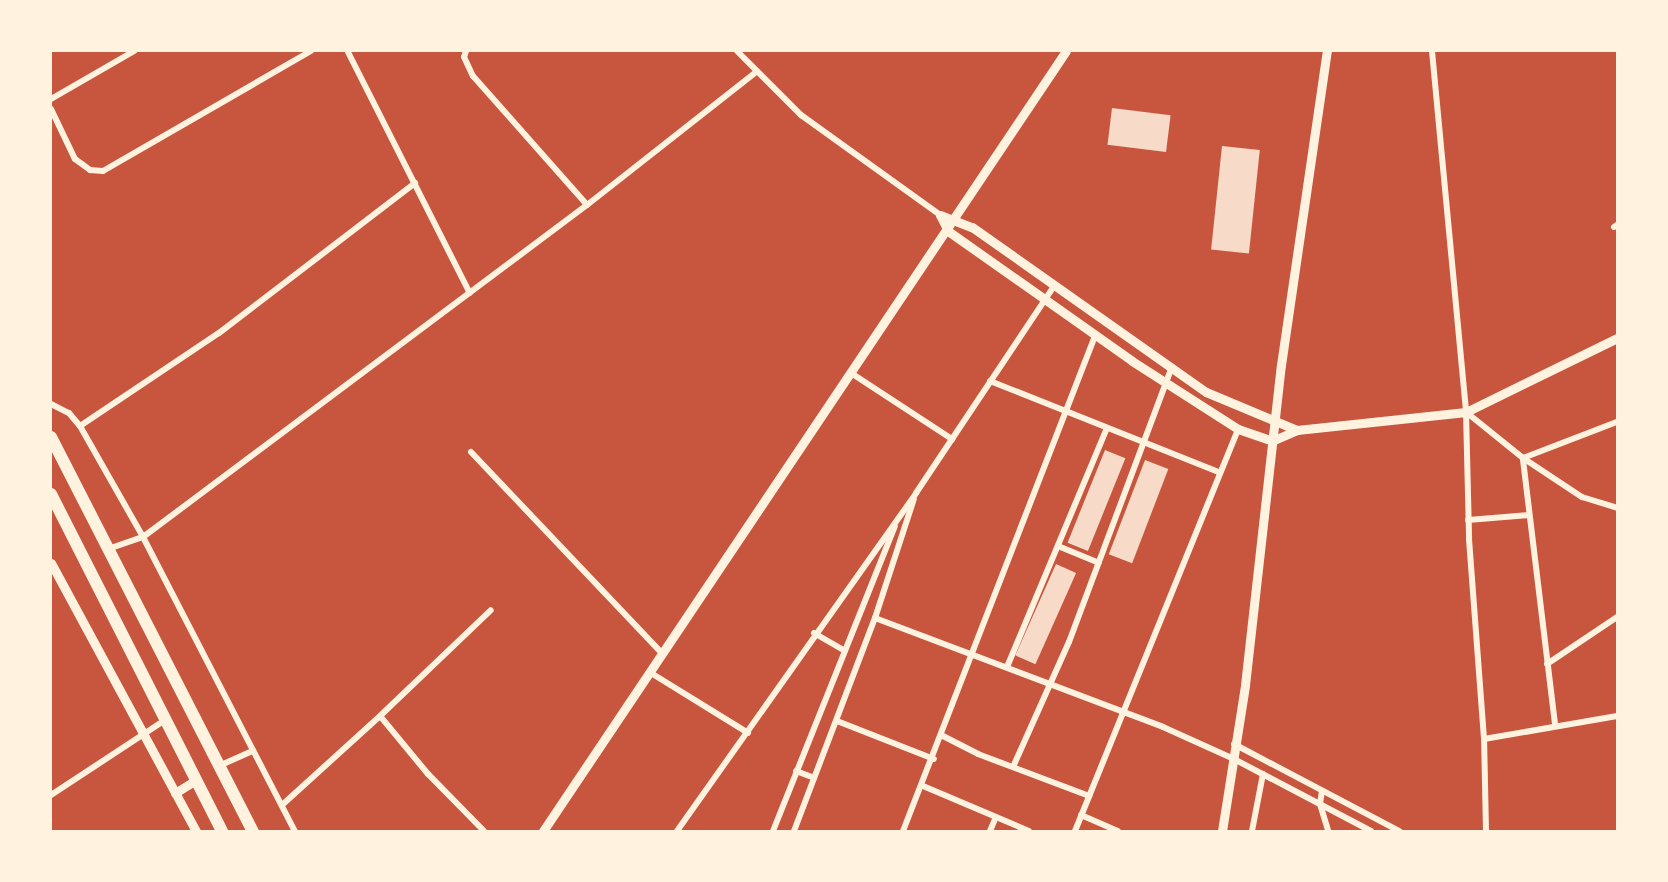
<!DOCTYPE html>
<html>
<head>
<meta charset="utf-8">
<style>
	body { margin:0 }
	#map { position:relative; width:1668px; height:882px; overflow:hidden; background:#c8553d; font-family:Mulish,sans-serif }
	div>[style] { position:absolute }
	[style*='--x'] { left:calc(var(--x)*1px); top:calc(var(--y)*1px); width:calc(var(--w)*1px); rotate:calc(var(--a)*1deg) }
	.building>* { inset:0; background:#f7dbc8; transform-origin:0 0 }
	.minor>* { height:6px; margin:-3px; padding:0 3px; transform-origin:3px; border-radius:3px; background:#fff3e0 }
	.tertiary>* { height:9px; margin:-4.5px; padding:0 4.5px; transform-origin:4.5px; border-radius:4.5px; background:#fff3e0 }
	.trunk>* { height:12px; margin:-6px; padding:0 6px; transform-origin:6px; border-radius:6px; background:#fff3e0 }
	span { translate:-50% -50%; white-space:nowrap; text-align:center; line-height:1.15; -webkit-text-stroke:6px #fff3e0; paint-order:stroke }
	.frame { position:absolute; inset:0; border:52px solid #fff3e0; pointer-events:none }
</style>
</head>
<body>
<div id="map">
	<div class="building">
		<i style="left:1112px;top:108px;width:59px;height:37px;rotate:7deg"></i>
		<i style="left:1222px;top:146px;width:38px;height:104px;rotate:6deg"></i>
		<i style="left:1105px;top:450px;width:22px;height:100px;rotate:22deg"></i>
		<i style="left:1145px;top:460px;width:25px;height:101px;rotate:21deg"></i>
		<i style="left:1056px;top:564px;width:22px;height:100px;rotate:24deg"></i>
	</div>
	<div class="minor">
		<i style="--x:466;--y:51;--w:6;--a:108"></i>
		<i style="--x:464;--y:57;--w:21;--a:65"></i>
		<i style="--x:473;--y:76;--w:172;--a:48.5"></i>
		<i style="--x:737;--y:51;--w:91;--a:45"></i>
		<i style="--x:801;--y:115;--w:171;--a:35.7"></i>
		<i style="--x:1432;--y:51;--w:363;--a:84.6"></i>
		<i style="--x:1466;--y:412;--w:127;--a:88.6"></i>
		<i style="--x:1469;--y:539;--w:201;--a:85.7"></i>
		<i style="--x:348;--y:52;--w:270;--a:63.2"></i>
		<i style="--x:51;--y:99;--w:96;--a:-30"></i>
		<i style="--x:51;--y:109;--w:55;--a:64.4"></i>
		<i style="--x:75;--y:159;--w:19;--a:36"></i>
		<i style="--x:90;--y:170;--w:13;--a:4"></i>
		<i style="--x:103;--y:171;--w:240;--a:-30"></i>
		<i style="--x:1614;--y:227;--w:4;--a:-34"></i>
		<i style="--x:851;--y:373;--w:121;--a:33.2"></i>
		<i style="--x:990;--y:381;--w:246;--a:21.7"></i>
		<i style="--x:51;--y:404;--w:20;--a:27"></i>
		<i style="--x:69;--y:413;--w:17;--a:50"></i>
		<i style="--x:80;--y:426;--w:128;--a:60.4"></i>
		<i style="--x:143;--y:537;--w:331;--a:62.7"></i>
		<i style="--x:1466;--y:412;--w:73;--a:38.9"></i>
		<i style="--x:1523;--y:458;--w:71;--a:33.5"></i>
		<i style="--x:1582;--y:497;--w:37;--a:17"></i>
		<i style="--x:80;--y:426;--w:167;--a:-33.8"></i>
		<i style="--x:219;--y:333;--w:247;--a:-37.4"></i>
		<i style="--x:471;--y:452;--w:279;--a:46.5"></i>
		<i style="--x:1468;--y:520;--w:61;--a:-4.7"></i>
		<i style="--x:1058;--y:546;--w:44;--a:22.5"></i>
		<i style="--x:108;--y:549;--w:37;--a:-19"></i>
		<i style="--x:143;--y:537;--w:554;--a:-36.79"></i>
		<i style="--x:587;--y:205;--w:215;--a:-38.2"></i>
		<i style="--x:875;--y:618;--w:308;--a:20.7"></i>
		<i style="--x:1163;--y:727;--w:76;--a:24.2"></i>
		<i style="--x:1232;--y:758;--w:157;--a:27.7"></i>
		<i style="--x:814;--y:633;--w:34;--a:30"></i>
		<i style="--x:1547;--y:664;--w:84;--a:-33.9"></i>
		<i style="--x:1007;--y:667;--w:257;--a:-67.3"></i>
		<i style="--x:651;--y:673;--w:114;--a:31.7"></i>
		<i style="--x:837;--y:721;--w:104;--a:21.4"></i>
		<i style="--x:1555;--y:724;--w:268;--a:-96.9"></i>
		<i style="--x:1523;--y:458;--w:101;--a:-21"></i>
		<i style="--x:943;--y:736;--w:39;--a:27"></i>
		<i style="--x:978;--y:754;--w:119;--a:20.7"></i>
		<i style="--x:1234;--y:744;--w:187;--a:27.8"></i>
		<i style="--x:221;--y:765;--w:35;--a:-24"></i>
		<i style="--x:1013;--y:767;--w:137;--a:-65.9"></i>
		<i style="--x:1069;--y:642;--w:294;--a:-69.5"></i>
		<i style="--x:796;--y:771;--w:19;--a:21"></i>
		<i style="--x:923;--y:786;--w:115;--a:23"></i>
		<i style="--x:1322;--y:791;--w:13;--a:99"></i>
		<i style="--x:1320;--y:804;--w:28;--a:73"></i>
		<i style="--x:51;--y:795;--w:136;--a:-33.3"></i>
		<i style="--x:282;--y:805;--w:132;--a:-42.2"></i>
		<i style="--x:1081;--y:815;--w:40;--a:23.4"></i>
		<i style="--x:484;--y:831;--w:80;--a:-134.5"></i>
		<i style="--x:428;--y:774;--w:75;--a:-129.6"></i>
		<i style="--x:380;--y:716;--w:153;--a:-43.7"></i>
		<i style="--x:677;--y:831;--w:414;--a:-54.7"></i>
		<i style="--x:916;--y:493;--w:249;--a:-56.3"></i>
		<i style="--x:773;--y:831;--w:328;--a:-68.2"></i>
		<i style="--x:794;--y:831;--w:228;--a:-69.2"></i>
		<i style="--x:875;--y:618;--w:125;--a:-71.9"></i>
		<i style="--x:903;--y:831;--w:531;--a:-68.8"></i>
		<i style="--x:990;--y:831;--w:15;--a:-67"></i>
		<i style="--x:1075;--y:831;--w:434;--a:-67.9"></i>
		<i style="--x:1252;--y:831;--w:58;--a:-79.1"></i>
		<i style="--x:1486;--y:831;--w:92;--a:-91.2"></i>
		<i style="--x:1484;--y:739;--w:135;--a:-9.8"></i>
	</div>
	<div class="tertiary">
		<i style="--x:940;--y:215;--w:18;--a:63"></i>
		<i style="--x:948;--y:231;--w:225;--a:35.2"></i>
		<i style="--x:1132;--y:361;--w:126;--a:32.7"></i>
		<i style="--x:1238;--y:429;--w:36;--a:19"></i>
		<i style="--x:1272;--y:441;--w:27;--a:-24"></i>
		<i style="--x:1297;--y:430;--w:170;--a:-6.1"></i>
		<i style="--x:1466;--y:412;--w:168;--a:-26.1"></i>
		<i style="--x:940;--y:215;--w:34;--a:21"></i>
		<i style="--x:972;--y:227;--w:286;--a:35.2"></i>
		<i style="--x:1206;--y:392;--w:99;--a:22.7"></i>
		<i style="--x:51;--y:563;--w:305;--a:61.6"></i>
		<i style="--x:175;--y:793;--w:25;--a:-32"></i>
		<i style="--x:543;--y:831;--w:939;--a:-56.16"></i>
		<i style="--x:1222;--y:831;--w:148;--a:-81"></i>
		<i style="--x:1245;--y:685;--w:322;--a:-83.6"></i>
		<i style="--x:1281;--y:365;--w:317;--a:-81.7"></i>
	</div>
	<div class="trunk">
		<i style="--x:51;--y:437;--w:443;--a:62.9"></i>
		<i style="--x:51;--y:494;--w:378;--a:63.1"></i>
	</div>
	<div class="frame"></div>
</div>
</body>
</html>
